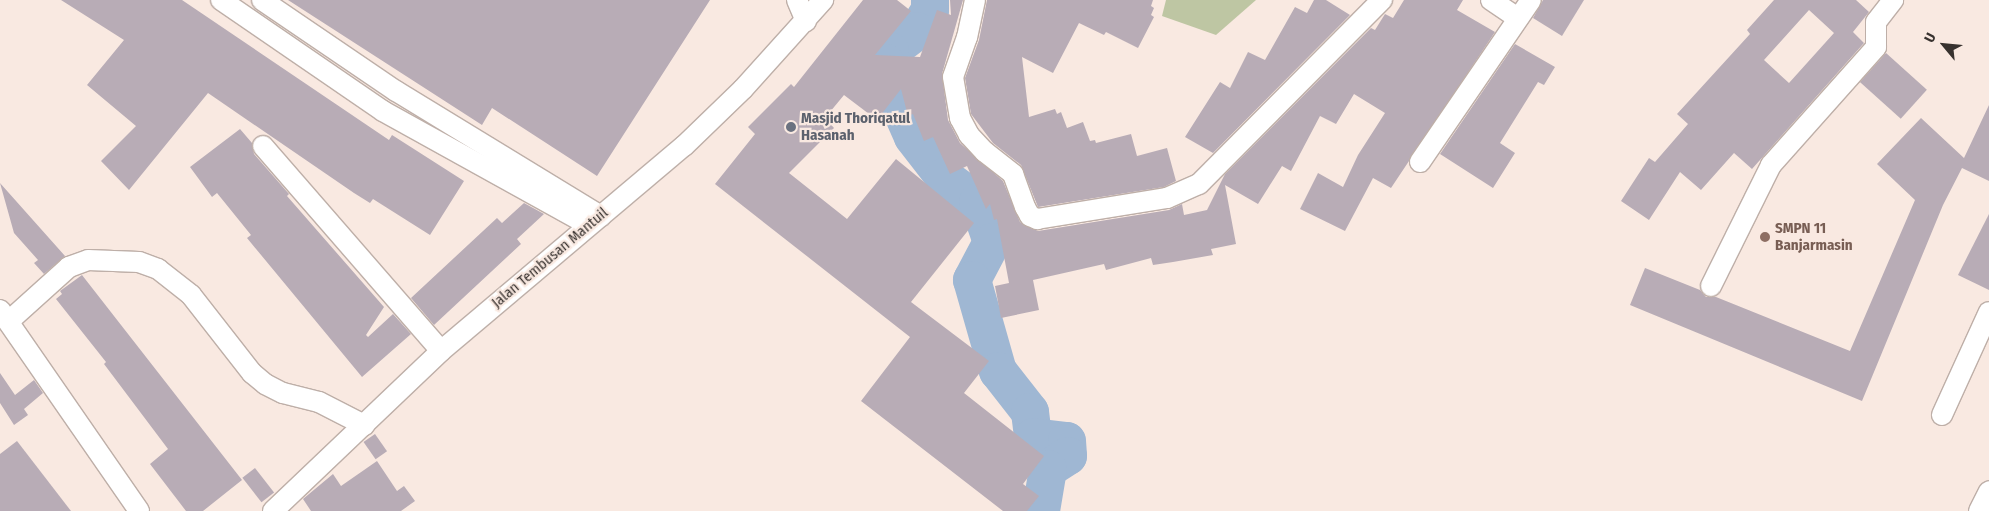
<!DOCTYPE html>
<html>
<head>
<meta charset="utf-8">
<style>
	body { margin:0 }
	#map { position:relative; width:1989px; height:511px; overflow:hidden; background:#f9e9e1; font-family:"Fira Sans Condensed",sans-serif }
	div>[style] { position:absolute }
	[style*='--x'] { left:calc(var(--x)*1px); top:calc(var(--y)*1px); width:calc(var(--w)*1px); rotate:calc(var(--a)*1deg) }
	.green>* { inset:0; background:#bec6a3 }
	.river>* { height:38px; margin:-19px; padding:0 19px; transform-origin:19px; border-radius:19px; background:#9fb7d3 }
	.building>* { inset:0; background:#b8acb6; transform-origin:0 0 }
	.roads { filter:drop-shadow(1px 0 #beafa8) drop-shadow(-1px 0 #beafa8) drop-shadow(0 1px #beafa8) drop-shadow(0 -1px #beafa8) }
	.minor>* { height:20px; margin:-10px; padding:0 10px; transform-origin:10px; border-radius:10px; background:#fff }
	.dots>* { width:14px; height:14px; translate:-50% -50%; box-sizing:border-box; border:2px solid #f9e9e1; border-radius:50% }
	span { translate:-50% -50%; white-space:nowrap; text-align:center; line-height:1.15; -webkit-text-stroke:4.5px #f9e9e1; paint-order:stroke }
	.worship-label { font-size:15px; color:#5b616d; font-weight:700 }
	.left { translate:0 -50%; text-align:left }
	.education-label { font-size:15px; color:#785e54; font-weight:700 }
	.street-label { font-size:15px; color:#38322f }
	.north { position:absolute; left:1919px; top:20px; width:50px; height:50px; -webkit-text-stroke:4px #f9e9e1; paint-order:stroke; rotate:298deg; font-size:14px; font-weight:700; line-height:20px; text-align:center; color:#38322f }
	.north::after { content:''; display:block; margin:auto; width:18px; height:22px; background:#38322f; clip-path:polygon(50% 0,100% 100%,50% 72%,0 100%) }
</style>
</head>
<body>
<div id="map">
	<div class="green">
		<i style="clip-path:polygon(1166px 0,1256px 0,1216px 35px,1162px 16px)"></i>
	</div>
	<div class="river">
		<i style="--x:930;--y:0;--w:10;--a:90"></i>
		<i style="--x:930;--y:10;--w:25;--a:122"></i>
		<i style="--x:917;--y:31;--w:34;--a:143"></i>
		<i style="--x:890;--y:51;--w:13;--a:108"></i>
		<i style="--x:886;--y:63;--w:15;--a:86"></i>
		<i style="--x:887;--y:78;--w:64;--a:66.2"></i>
		<i style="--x:913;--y:137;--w:51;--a:52.2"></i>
		<i style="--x:944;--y:177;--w:42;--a:36.3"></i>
		<i style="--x:978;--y:202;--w:42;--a:70.7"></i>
		<i style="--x:992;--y:242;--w:43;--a:117.8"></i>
		<i style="--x:972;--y:280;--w:95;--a:74.1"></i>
		<i style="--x:998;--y:371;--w:52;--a:52"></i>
		<i style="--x:1030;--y:412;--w:25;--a:83"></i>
		<i style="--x:1033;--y:437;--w:34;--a:7"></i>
		<i style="--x:1067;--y:441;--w:15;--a:86"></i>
		<i style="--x:1068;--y:456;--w:24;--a:147"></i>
		<i style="--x:1048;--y:469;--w:43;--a:99.5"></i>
	</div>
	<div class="building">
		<i style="clip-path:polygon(61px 0,182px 0,389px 140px,392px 135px,464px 181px,430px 235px,373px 199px,370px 203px,354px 193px,208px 93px,129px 190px,101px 161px,136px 126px,87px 85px,124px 40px)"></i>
		<i style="clip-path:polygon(288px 0,710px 0,597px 176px,492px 108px,482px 125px)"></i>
		<i style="clip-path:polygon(863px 0,897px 0,911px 11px,875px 55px,920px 57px,937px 10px,951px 15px,950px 0,963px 0,942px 74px,948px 120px,960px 143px,1003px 181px,1020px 222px,1038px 231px,1169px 210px,1182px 204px,1184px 215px,1207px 210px,1225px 174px,1371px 28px,1375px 30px,1385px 14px,1393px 18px,1404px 0,1463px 0,1457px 10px,1495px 32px,1391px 188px,1373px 178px,1345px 231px,1300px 209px,1318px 173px,1343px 187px,1358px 155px,1385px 113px,1354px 94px,1336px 124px,1320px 116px,1291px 171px,1282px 166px,1258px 204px,1225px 185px,1236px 244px,1211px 249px,1213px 255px,1173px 262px,1153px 265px,1151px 258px,1106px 270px,1104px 264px,1033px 280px,1039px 310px,1001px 318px,995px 286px,1009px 283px,997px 219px,994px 220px,990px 204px,986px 209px,967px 166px,950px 174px,933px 137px,924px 141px,913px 114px,908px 116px,901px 89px,877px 120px,844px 95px,825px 118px,834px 128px,789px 173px,847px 219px,896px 159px,974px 223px,911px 302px,989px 361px,964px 393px,1044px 456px,1023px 484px,1039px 496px,1027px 511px,1003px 511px,861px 401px,910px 337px,715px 184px,755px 134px,748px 127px,791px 84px,794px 87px)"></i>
		<i style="clip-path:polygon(987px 0,1153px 0,1151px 6px,1154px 8px,1151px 15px,1154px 17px,1138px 48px,1106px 32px,1104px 35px,1079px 23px,1053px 73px,1022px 57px,1029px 117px,1055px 109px,1057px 114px,1061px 112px,1067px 128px,1083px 122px,1090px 141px,1095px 140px,1096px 143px,1131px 134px,1137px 156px,1167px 148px,1176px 181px,1164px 187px,1038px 207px,1021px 165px,993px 143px,971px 114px,965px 78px,979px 40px)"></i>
		<i style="clip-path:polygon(1314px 0,1326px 0,1350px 15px,1213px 153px,1185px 137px,1220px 82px,1230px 88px,1248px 52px,1265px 60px,1295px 7px,1307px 13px)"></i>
		<i style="clip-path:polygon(1543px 0,1584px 0,1562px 36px,1533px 18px)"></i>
		<i style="clip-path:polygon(evenodd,1774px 0,1856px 0,1869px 12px,1853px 32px,1864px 43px,1752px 169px,1734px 153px,1701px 190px,1680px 172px,1649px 220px,1621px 201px,1649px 158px,1655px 162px,1688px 124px,1677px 114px,1750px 34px,1747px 30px,1774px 0,1809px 10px,1834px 33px,1789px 83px,1764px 60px,1809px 10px)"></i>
		<i style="clip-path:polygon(1515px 44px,1555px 67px,1544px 85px,1538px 82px,1500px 143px,1515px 153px,1493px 188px,1440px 154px)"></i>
		<i style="left:1886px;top:53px;width:55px;height:39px;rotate:42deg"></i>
		<i style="clip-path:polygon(1989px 105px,1989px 181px,1962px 168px,1943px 205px,1862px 401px,1630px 305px,1645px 268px,1700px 290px,1706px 297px,1716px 297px,1850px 351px,1915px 200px,1877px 164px,1921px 118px,1964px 158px)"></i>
		<i style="clip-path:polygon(240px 129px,252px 143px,254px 154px,289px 194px,287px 196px,384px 307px,366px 335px,368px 337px,393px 314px,411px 334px,362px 377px,247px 238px,251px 235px,217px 193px,212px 197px,190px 167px)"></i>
		<i style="clip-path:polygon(0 183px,65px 256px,44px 274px,34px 263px,38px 260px,14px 233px)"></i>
		<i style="clip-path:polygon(524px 203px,544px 214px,517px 239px,521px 244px,434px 325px,411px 298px,497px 218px,502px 223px)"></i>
		<i style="clip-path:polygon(1989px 214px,1989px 290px,1958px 275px)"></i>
		<i style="clip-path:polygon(82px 275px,242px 480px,203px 511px,186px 511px,150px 464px,168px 449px,104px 364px,106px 362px,56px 299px,62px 294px,60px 291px)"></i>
		<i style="clip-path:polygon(0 373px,15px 395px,34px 380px,43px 393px,24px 409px,28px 415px,14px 425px,0 403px)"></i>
		<i style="left:375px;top:434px;width:21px;height:14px;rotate:55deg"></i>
		<i style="clip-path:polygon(17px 441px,71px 511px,0 511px,0 454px)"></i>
		<i style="clip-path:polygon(377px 461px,397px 491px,404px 486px,415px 501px,401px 511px,311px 511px,303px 499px,333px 474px,341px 486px)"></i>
		<i style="left:255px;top:468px;width:31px;height:16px;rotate:52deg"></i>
	</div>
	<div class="roads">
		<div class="minor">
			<i style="--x:221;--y:0;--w:196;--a:34.4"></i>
			<i style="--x:383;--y:111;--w:235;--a:29"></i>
			<i style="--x:262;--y:0;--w:162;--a:34.2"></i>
			<i style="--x:396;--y:91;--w:240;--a:31.4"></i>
			<i style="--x:797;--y:0;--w:23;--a:67"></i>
			<i style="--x:975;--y:0;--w:38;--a:102"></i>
			<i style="--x:967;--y:37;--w:42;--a:109.3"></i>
			<i style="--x:953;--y:77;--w:42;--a:80.3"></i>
			<i style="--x:960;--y:118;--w:19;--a:62"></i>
			<i style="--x:969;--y:135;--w:23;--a:47"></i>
			<i style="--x:985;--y:152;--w:36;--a:38"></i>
			<i style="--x:1013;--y:174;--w:35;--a:70"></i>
			<i style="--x:1025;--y:207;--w:10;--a:61"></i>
			<i style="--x:1030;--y:216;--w:8;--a:23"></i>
			<i style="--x:1037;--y:219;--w:132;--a:-9.2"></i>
			<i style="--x:1167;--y:198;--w:35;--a:-24"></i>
			<i style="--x:1199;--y:184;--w:260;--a:-45.2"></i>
			<i style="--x:1491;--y:0;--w:32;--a:34"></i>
			<i style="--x:263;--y:146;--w:271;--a:49"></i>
			<i style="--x:1420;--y:162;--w:196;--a:-55.6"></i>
			<i style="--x:1711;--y:286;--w:135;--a:-63.6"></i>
			<i style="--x:1771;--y:165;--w:158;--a:-48.3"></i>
			<i style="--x:1876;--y:47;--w:25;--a:-90"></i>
			<i style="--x:1876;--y:22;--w:28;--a:-52"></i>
			<i style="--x:0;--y:310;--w:244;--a:55.3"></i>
			<i style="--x:9;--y:321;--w:81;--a:-42"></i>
			<i style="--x:69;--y:267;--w:20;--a:-20"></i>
			<i style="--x:88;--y:260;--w:51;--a:2.2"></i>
			<i style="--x:139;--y:262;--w:20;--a:20"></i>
			<i style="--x:158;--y:269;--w:42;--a:38.2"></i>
			<i style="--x:191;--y:295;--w:99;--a:52"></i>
			<i style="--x:252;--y:373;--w:17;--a:40"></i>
			<i style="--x:265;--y:384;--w:20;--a:27"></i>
			<i style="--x:283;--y:393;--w:37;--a:14"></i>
			<i style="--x:319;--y:402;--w:51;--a:27.1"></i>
			<i style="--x:1942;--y:415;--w:113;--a:-65.5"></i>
			<i style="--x:273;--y:511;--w:232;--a:-43.6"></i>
			<i style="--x:441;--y:351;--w:318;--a:-40.2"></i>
			<i style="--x:684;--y:146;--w:82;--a:-44"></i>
			<i style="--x:743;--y:89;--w:120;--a:-48"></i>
			<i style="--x:1979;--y:511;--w:22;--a:-63"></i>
		</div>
	</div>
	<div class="dots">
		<i style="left:791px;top:127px;background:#6b7280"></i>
		<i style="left:1765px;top:237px;background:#8d6e63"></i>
	</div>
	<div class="worship-label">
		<span class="left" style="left:801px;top:127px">Masjid Thoriqatul<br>Hasanah</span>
	</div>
	<div class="education-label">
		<span class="left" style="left:1775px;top:237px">SMPN 11<br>Banjarmasin</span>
	</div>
	<div class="street-label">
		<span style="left:550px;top:258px;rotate:-40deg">Jalan Tembusan Mantuil</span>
	</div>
	<div class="north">U</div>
</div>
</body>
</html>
